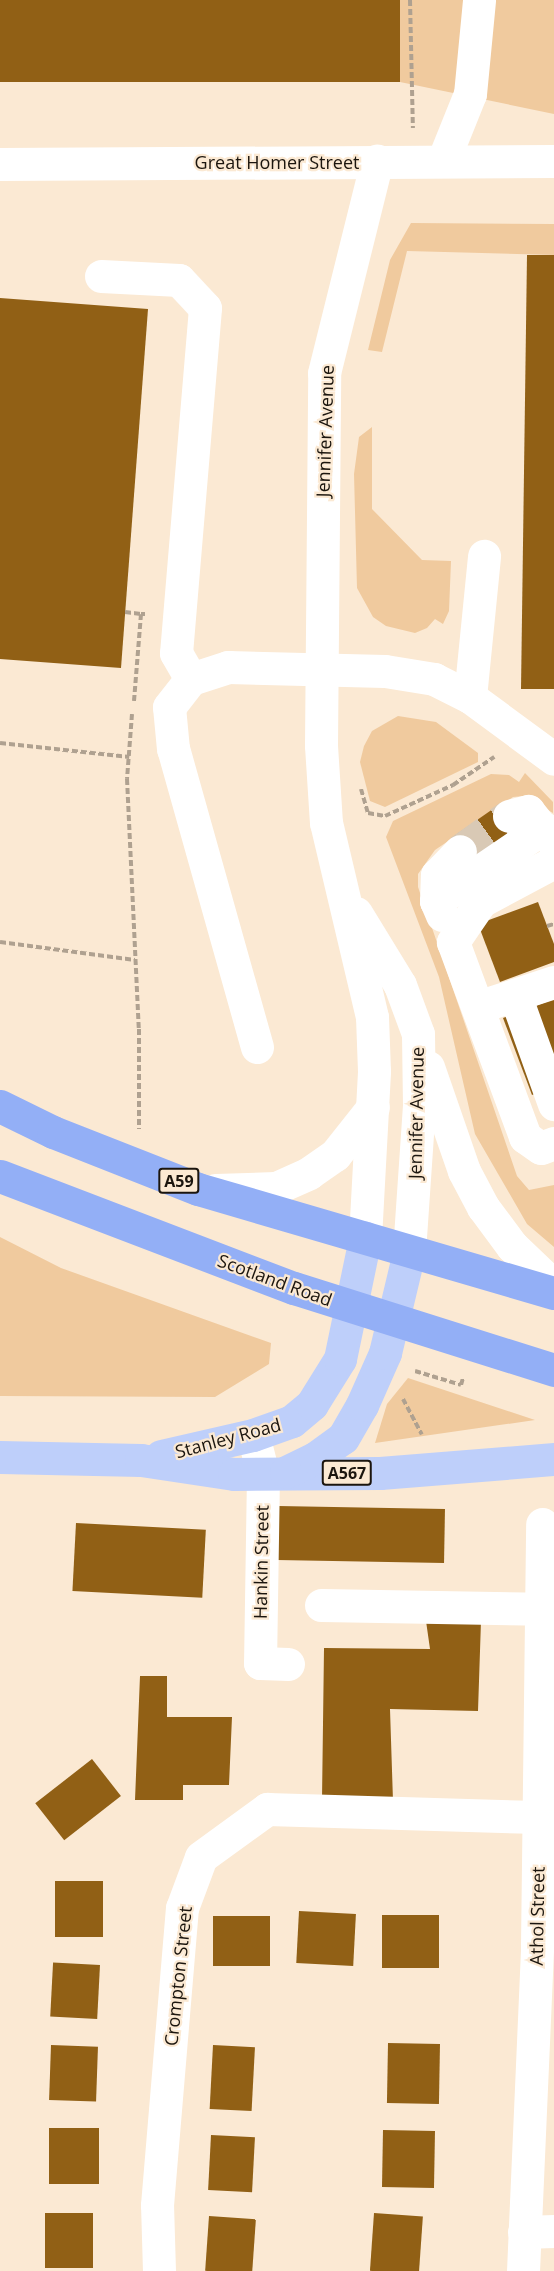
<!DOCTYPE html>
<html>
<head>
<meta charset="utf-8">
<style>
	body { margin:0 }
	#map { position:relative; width:554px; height:2271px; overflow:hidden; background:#fbe9d3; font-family:"Open Sans",sans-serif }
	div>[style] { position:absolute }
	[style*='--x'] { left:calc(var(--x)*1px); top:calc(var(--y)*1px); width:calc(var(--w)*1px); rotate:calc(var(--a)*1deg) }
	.green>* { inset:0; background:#f0ca9e }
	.building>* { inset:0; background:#916015; transform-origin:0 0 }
	.minor-tunnel>* { height:33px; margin-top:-16.5px; transform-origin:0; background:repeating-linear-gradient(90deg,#d9c9b5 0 33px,transparent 0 49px) }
	.path>* { height:4px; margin-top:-2px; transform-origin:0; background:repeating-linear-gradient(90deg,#afa190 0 6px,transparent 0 9px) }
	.minor>* { height:33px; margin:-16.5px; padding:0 16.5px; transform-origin:16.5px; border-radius:16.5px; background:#fff }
	.major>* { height:33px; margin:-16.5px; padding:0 16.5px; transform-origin:16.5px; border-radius:16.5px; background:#becffa }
	.highway>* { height:33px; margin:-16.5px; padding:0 16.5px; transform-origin:16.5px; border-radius:16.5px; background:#93aff6 }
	span { translate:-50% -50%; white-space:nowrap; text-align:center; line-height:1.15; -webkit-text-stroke:4.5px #fbe9d3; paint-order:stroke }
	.shield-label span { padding:2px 4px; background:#fbe9d3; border:2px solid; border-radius:4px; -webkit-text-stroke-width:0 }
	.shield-label { font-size:16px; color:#1b150e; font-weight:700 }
	.street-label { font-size:18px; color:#1b150e }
</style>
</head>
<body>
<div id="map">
	<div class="green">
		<i style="clip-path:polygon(400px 0,554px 0,554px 114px,400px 82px)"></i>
		<i style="clip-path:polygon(411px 223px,554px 224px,554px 255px,407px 251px,382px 352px,368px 350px,390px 260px)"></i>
		<i style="clip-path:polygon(372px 427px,372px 509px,422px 560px,451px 561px,449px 611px,443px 624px,435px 619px,427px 628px,415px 633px,386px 626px,373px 617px,357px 588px,354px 474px,359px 437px)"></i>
		<i style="clip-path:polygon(398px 716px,436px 722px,478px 753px,478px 762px,385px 807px,370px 801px,360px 762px,364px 746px,372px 731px)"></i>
		<i style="clip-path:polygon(525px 773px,553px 802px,553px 813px,524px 796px,513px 797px,435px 850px,418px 874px,418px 887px,517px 1176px,529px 1190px,554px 1185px,554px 1247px,527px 1224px,475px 1134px,439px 977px,386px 837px,393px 821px,491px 774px,509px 775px,519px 782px)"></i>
		<i style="clip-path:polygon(0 1237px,61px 1268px,271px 1343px,269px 1364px,215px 1397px,0 1396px)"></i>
		<i style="clip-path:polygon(408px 1378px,535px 1420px,375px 1443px,387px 1404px)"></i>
	</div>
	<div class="building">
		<i style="left:0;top:0;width:400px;height:82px"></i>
		<i style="clip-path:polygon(527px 255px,554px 255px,554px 689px,521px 689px)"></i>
		<i style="clip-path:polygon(0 298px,148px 309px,121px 668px,0 659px)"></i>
		<i style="left:500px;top:804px;width:29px;height:59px;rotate:55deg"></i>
		<i style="clip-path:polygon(538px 902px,554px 944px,554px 962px,500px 982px,478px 924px)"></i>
		<i style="clip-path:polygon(554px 999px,554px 1086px,532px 1095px,503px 1018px)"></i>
		<i style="left:278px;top:1506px;width:167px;height:54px;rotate:1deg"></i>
		<i style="left:76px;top:1523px;width:130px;height:68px;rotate:3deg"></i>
		<i style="clip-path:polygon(426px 1621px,481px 1621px,478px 1711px,390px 1709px,393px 1801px,322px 1799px,324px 1648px,430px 1649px)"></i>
		<i style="clip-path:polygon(140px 1676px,167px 1676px,167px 1717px,232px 1717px,229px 1785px,183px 1785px,183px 1800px,135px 1800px)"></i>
		<i style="left:92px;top:1759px;width:47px;height:72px;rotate:52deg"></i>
		<i style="left:55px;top:1881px;width:48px;height:56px"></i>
		<i style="left:299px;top:1911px;width:57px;height:52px;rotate:3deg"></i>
		<i style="left:382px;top:1915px;width:57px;height:53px"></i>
		<i style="left:213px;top:1916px;width:57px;height:50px"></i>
		<i style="left:100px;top:1965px;width:54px;height:47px;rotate:93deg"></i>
		<i style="left:388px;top:2043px;width:52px;height:60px;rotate:1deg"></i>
		<i style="left:51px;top:2045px;width:47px;height:55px;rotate:2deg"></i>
		<i style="left:213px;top:2045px;width:42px;height:64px;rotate:3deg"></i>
		<i style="left:49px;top:2128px;width:50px;height:56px"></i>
		<i style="left:383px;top:2130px;width:52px;height:57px;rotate:1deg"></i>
		<i style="left:211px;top:2135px;width:44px;height:55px;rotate:3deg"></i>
		<i style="left:45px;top:2213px;width:48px;height:55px"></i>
		<i style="left:374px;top:2213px;width:49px;height:58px;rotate:4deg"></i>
		<i style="left:209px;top:2216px;width:47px;height:55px;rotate:4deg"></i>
	</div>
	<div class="minor-tunnel">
		<i style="--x:460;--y:851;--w:60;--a:-35.5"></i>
	</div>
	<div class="path">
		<i style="--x:410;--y:0;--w:128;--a:88.7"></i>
		<i style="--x:125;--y:612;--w:16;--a:7"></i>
		<i style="--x:134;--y:701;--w:87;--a:-85.4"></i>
		<i style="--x:141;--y:614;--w:4;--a:0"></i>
		<i style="--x:132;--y:714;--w:65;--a:94.4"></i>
		<i style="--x:127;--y:779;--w:250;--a:87.3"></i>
		<i style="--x:139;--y:1029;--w:100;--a:90"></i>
		<i style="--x:0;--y:743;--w:130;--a:6.2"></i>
		<i style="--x:361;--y:789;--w:25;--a:74"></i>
		<i style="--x:368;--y:813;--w:17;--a:10"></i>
		<i style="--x:385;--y:816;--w:75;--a:-24.5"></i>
		<i style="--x:453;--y:785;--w:50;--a:-34.3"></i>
		<i style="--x:547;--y:926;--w:7;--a:-16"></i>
		<i style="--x:0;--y:942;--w:136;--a:7.6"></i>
		<i style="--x:415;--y:1371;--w:48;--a:16.9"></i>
		<i style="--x:461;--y:1385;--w:7;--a:-74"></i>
		<i style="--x:403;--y:1399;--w:40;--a:62"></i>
	</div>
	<div class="minor">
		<i style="--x:443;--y:161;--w:72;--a:-68.1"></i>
		<i style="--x:470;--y:94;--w:94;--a:-84.5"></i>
		<i style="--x:0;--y:164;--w:554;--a:-0.31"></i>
		<i style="--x:101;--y:276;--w:78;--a:2.9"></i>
		<i style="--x:179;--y:280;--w:38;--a:47"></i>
		<i style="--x:205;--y:308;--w:346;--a:94.8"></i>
		<i style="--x:176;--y:653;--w:30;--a:60"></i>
		<i style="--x:470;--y:697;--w:142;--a:-84.3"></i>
		<i style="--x:509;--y:816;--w:20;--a:-15"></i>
		<i style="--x:528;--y:811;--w:41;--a:50.9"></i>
		<i style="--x:554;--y:862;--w:83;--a:151.9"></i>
		<i style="--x:481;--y:901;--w:50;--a:124.3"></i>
		<i style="--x:453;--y:942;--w:208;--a:69.7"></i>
		<i style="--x:525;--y:1137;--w:19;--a:35"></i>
		<i style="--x:541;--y:1148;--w:14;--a:-21"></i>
		<i style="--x:436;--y:901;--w:130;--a:-34.3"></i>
		<i style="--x:356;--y:913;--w:84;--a:58.6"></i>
		<i style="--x:400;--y:985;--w:52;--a:69.8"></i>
		<i style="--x:418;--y:1034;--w:71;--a:89.2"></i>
		<i style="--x:419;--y:1105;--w:147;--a:93.9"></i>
		<i style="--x:442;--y:915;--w:15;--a:-113"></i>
		<i style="--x:436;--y:901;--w:26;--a:-88"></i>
		<i style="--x:437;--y:875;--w:33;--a:-46"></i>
		<i style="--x:515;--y:995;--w:116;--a:70.3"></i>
		<i style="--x:493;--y:1002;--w:64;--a:-18.2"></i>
		<i style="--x:257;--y:1047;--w:310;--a:-105.7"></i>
		<i style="--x:173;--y:749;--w:42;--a:-95.4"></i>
		<i style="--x:169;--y:707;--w:36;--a:-52"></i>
		<i style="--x:191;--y:679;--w:39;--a:-18"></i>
		<i style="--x:228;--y:667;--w:157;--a:1.5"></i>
		<i style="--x:385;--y:671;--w:50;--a:9.3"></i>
		<i style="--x:434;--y:679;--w:40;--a:26.6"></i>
		<i style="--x:470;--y:697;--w:104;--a:36.4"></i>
		<i style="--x:428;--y:1067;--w:110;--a:70.9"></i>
		<i style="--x:464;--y:1171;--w:41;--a:62.2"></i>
		<i style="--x:483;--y:1207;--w:49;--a:53.4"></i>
		<i style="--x:512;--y:1246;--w:58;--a:43.6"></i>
		<i style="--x:215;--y:1190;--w:61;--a:-1.9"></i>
		<i style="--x:276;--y:1188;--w:36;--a:-24"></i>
		<i style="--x:309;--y:1173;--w:32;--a:-35"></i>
		<i style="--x:335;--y:1155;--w:61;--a:-51.6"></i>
		<i style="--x:365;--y:1238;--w:167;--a:-86.9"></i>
		<i style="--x:374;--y:1071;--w:54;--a:-92.1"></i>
		<i style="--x:372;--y:1017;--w:199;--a:-103.3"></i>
		<i style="--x:326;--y:823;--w:78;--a:-93.7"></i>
		<i style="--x:321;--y:745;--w:372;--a:-89.5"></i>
		<i style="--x:324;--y:373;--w:219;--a:-76"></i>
		<i style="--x:253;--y:1435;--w:40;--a:75.6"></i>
		<i style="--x:263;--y:1474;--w:189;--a:90.9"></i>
		<i style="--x:260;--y:1663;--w:28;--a:2"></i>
		<i style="--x:321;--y:1605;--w:221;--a:1"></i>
		<i style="--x:524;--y:2232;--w:30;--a:-2"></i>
		<i style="--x:159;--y:2271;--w:66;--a:-91.7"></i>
		<i style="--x:157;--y:2205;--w:298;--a:-85.2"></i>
		<i style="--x:182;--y:1908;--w:54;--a:-69.6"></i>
		<i style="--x:201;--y:1857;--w:82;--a:-36"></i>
		<i style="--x:267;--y:1809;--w:272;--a:1.7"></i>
		<i style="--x:523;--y:2271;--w:325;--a:-87.5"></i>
		<i style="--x:537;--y:1946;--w:422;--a:-89.3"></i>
	</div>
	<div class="major">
		<i style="--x:161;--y:1456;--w:94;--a:-12.9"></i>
		<i style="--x:253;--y:1435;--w:41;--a:-19.7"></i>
		<i style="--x:292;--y:1421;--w:26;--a:-40"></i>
		<i style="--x:312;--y:1404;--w:53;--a:-58.1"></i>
		<i style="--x:340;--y:1359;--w:124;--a:-78.3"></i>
		<i style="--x:0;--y:1457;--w:141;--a:1.2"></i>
		<i style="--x:141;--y:1460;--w:94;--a:8.6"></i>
		<i style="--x:234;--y:1474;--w:146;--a:-0.4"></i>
		<i style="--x:380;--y:1473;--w:175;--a:-4.6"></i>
		<i style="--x:286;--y:1472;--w:32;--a:-26"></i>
		<i style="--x:315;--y:1458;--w:34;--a:-36"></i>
		<i style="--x:343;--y:1438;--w:38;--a:-60"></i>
		<i style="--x:362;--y:1405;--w:57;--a:-66.1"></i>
		<i style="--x:385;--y:1353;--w:104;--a:-76.6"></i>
	</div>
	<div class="highway">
		<i style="--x:0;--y:1106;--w:59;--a:26.1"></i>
		<i style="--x:53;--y:1132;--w:156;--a:21.5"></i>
		<i style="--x:198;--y:1189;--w:371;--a:16.3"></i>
		<i style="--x:0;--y:1176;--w:315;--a:20.9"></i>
		<i style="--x:294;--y:1288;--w:273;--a:17.5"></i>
	</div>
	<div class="shield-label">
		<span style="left:179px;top:1181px">A59</span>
		<span style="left:347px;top:1473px">A567</span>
	</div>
	<div class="street-label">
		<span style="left:277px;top:162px">Great Homer Street</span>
		<span style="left:325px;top:431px;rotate:-88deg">Jennifer Avenue</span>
		<span style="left:416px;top:1113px;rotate:-89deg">Jennifer Avenue</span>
		<span style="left:275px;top:1280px;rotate:20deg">Scotland Road</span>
		<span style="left:228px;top:1438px;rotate:-15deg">Stanley Road</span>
		<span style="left:261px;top:1562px;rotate:-89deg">Hankin Street</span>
		<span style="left:537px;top:1916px;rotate:-89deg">Athol Street</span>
		<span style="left:178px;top:1976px;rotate:-84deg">Crompton Street</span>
	</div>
</div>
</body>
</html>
